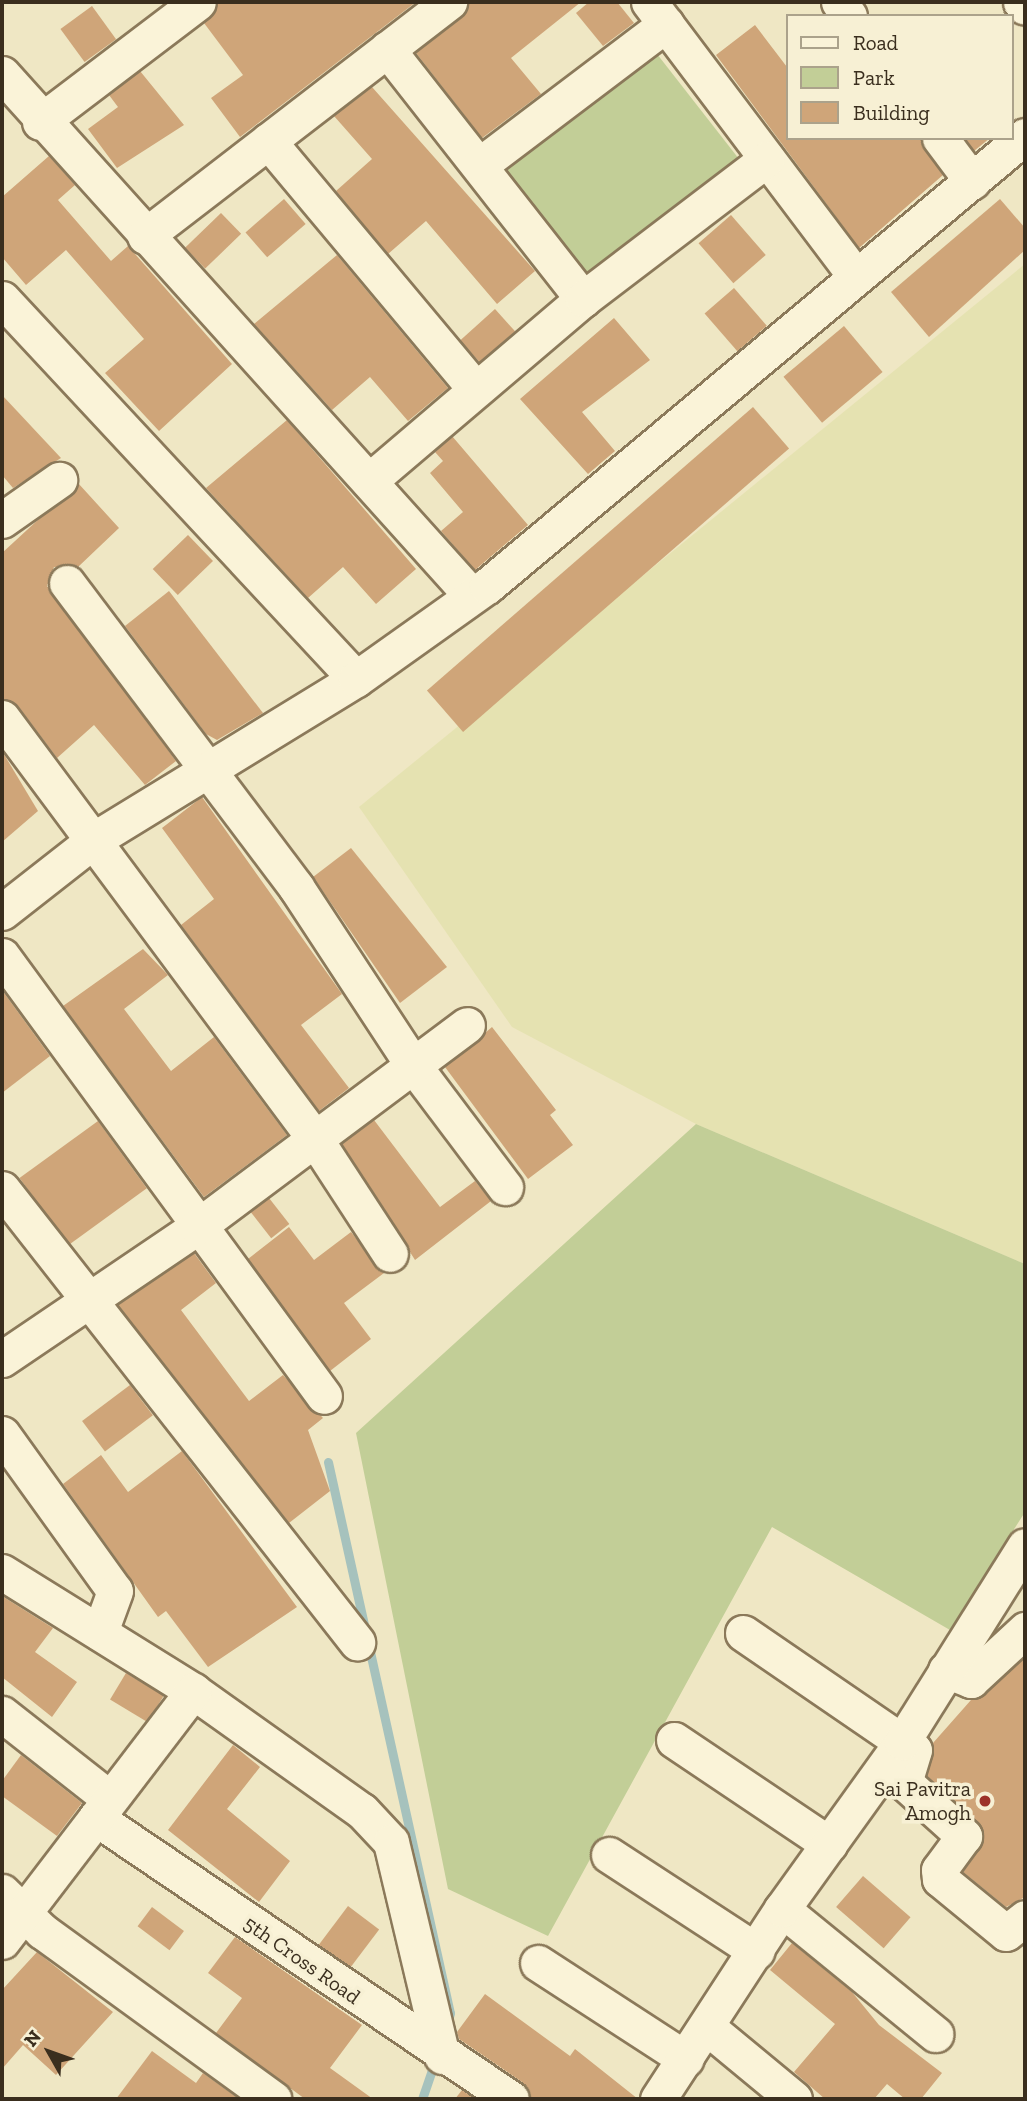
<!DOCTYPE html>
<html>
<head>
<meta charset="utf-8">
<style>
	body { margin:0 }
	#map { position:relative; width:1027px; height:2101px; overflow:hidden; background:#efe7c4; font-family:"Zilla Slab",serif }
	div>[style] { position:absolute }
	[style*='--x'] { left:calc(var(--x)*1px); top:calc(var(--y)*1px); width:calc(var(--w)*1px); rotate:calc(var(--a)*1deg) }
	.farmland>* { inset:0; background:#e5e2b1 }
	.green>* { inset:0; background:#c2ce97; transform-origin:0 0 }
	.stream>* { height:9px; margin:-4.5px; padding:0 4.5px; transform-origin:4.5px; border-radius:4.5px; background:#a6c2bd }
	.building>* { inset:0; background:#cfa579; transform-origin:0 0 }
	.roads { filter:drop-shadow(2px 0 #8b795a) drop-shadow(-2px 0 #8b795a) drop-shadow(0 2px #8b795a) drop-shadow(0 -2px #8b795a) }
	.minor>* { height:35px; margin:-17.5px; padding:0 17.5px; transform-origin:17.5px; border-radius:17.5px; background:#faf3d8 }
	.dots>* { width:19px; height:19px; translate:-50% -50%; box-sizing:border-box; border:4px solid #f7f0d4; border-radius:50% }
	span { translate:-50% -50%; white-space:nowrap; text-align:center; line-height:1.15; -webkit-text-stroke:7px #f7f0d4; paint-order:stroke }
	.poi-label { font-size:21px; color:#3a2e1e }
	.right { translate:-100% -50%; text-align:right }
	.street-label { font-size:21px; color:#3a2e1e }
	.frame { position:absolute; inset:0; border:4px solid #3a2e1e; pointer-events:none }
	.legend { position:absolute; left:786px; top:14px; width:228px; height:126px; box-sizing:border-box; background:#f7f0d4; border:2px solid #aba28b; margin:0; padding:9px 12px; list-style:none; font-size:21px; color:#3a2e1e }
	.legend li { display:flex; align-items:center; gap:14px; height:35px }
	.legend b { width:35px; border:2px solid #aba28b }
	.north { position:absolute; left:14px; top:2017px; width:70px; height:70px; -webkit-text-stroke:5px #f7f0d4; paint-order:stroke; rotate:310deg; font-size:19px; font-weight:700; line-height:28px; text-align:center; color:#3a2e1e }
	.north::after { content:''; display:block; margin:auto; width:24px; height:32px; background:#3a2e1e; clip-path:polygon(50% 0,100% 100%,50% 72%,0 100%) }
</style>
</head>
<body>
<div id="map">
	<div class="farmland">
		<i style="clip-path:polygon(1025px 264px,1025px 1264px,696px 1124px,512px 1027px,359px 807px)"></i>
	</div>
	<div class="green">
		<i style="left:650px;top:45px;width:149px;height:200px;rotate:52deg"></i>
		<i style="clip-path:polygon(696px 1124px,1025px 1264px,1025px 1512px,950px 1630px,772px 1527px,548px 1936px,448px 1889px,356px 1433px)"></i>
	</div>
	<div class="stream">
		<i style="--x:328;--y:1462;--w:564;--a:77.52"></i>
		<i style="--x:450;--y:2013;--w:11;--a:105"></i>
		<i style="--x:422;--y:2099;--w:40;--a:-71.1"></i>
	</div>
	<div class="building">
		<i style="clip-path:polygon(218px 2px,416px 2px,240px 137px,211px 98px,243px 75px,204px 23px)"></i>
		<i style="clip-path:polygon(469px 2px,581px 2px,511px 58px,541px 94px,482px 138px,416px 53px,461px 18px)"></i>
		<i style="clip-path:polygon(589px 2px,617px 2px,634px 23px,603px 46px,576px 13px)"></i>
		<i style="left:92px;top:6px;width:41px;height:39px;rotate:54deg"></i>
		<i style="clip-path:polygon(755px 25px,787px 67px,787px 138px,920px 138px,943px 175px,859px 248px,716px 55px)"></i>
		<i style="clip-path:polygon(140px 71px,184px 125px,117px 168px,88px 129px,118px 107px,109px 95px)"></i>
		<i style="clip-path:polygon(372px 87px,535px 271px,497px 304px,426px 221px,388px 254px,336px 191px,372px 159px,334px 116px)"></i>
		<i style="clip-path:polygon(965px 138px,990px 138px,974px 151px)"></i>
		<i style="clip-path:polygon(49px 156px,75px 185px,58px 200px,111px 261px,128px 246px,232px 364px,159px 431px,105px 373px,144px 339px,66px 250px,26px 285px,2px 257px,2px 197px)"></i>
		<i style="left:284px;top:199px;width:33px;height:51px;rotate:49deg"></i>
		<i style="clip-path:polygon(1000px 199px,1025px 228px,1025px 250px,929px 337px,891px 292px)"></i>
		<i style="left:221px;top:213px;width:29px;height:50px;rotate:46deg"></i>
		<i style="left:731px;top:215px;width:53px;height:43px;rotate:49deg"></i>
		<i style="clip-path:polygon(337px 255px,448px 388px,408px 421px,370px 377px,332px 410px,254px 324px)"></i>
		<i style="left:734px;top:288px;width:50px;height:39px;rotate:49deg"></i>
		<i style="left:495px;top:309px;width:30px;height:47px;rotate:48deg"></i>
		<i style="clip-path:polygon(614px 318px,650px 360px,582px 412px,615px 451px,588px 474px,520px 399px)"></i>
		<i style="left:844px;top:326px;width:60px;height:79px;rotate:50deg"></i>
		<i style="clip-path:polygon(2px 395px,61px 458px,13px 488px,2px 475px)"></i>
		<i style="left:753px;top:407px;width:55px;height:432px;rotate:49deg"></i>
		<i style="clip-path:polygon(287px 420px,416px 569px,376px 604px,343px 567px,308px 598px,206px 488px)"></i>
		<i style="clip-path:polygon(452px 436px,528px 525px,475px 570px,441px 531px,463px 512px,430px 473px,443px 461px,435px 452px)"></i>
		<i style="clip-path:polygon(78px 483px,119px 528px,78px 567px,54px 567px,47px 586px,176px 761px,145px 785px,94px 725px,57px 758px,18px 706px,2px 698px,2px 553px)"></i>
		<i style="left:188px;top:535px;width:36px;height:49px;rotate:46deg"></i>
		<i style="clip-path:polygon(169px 591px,263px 713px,217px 740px,206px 734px,125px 626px)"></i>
		<i style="clip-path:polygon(2px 751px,38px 811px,2px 842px)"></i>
		<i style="clip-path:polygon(202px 797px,342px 994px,301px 1025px,349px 1088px,319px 1111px,181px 925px,214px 899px,162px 828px)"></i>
		<i style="clip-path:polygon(351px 848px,447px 967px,400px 1003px,313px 877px)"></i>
		<i style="clip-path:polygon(143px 949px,168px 975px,124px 1009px,171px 1071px,214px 1037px,287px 1135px,204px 1197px,63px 1006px)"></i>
		<i style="clip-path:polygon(2px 990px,50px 1056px,2px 1093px)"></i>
		<i style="clip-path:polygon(492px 1027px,556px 1110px,550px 1115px,573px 1145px,528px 1179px,445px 1067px)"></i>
		<i style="clip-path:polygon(374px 1120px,440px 1207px,475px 1181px,491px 1201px,415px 1260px,342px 1144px)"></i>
		<i style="left:98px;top:1121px;width:83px;height:97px;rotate:54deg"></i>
		<i style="left:269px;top:1198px;width:33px;height:23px;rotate:52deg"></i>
		<i style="clip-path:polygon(289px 1227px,314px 1260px,351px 1232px,384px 1273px,344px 1303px,371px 1339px,330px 1371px,248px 1259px)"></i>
		<i style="clip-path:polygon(194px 1253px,216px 1283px,181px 1310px,249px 1401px,283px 1375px,323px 1418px,308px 1430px,330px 1491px,289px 1523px,118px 1305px)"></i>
		<i style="left:130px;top:1385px;width:38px;height:60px;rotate:53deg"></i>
		<i style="clip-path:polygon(182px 1451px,297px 1607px,208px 1667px,166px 1611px,158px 1617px,63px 1484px,101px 1455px,128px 1492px)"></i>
		<i style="clip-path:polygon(2px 1596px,53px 1628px,35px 1652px,77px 1682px,52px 1717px,2px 1677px)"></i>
		<i style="clip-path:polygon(1025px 1657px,1025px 1897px,1006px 1907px,963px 1872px,981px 1847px,983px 1829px,927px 1776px,933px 1743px,971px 1700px)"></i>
		<i style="left:126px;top:1673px;width:44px;height:31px;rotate:31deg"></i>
		<i style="clip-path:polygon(233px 1745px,260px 1767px,227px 1809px,290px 1861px,259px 1902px,168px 1830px)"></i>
		<i style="clip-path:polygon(21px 1755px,82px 1803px,57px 1836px,2px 1796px,2px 1781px)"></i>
		<i style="left:863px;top:1876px;width:63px;height:41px;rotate:41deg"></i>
		<i style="left:348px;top:1906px;width:39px;height:49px;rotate:37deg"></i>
		<i style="left:152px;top:1907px;width:40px;height:24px;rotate:37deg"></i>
		<i style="clip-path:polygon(235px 1937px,362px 2025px,330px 2068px,373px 2099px,305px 2099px,216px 2033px,242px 1998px,208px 1973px)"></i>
		<i style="clip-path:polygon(792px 1943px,852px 1992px,879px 2025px,942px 2073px,921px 2099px,905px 2099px,887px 2084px,874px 2099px,825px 2099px,794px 2072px,835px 2024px,770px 1970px)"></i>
		<i style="clip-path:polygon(37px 1952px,113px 2012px,56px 2075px,23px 2045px,2px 2069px,2px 1990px)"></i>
		<i style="clip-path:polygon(485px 1994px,570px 2056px,575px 2049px,638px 2099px,531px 2099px,522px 2082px,459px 2039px,457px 2032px)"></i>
		<i style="clip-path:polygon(152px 2051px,196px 2083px,203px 2073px,239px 2099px,116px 2099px)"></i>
		<i style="clip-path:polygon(462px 2090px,475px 2099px,455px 2099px)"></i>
	</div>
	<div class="roads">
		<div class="minor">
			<i style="--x:649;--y:2;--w:344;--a:53"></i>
			<i style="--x:839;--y:2;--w:17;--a:54"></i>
			<i style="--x:1021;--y:2;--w:6;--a:51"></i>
			<i style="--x:387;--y:49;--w:318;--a:51.9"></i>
			<i style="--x:2;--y:74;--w:702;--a:48"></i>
			<i style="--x:40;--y:122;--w:198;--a:-37.2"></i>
			<i style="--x:940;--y:138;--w:54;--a:53.3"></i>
			<i style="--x:268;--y:141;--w:323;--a:50.1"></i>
			<i style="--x:481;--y:164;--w:232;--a:-37.1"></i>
			<i style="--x:145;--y:236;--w:384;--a:-37.6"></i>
			<i style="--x:2;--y:299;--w:519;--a:47.03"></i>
			<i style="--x:369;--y:481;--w:281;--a:-40.4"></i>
			<i style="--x:583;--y:299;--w:231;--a:-37.3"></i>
			<i style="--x:2;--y:520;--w:70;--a:-35.1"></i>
			<i style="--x:67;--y:583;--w:381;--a:53"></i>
			<i style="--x:296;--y:887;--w:213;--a:56.7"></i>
			<i style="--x:413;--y:1065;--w:153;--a:53"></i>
			<i style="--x:2;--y:718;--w:525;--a:53.37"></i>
			<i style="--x:315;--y:1139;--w:137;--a:56.9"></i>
			<i style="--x:2;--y:912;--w:118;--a:-38.1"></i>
			<i style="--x:95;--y:839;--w:306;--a:-31.5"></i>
			<i style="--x:356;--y:679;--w:161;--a:-35.4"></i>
			<i style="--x:487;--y:586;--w:701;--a:-39.91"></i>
			<i style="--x:2;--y:956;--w:545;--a:53.8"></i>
			<i style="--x:2;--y:1189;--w:576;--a:51.92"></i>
			<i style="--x:2;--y:1359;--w:235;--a:-34.1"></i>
			<i style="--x:197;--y:1227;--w:337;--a:-36.8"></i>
			<i style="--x:2;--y:1434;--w:193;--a:54.3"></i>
			<i style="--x:115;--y:1591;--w:44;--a:110.1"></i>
			<i style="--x:2;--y:1572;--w:225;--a:31.9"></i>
			<i style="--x:193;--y:1691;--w:207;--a:35.4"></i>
			<i style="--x:362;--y:1811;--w:42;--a:46.9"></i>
			<i style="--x:391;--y:1842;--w:220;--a:76.6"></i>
			<i style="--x:743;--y:1633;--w:207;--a:34.4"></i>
			<i style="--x:914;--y:1750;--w:34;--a:107"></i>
			<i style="--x:904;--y:1782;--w:81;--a:42"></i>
			<i style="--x:964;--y:1836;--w:42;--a:126.3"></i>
			<i style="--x:939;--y:1870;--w:9;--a:84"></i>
			<i style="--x:940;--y:1879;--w:85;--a:39.3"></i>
			<i style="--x:1006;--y:1933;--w:24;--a:-38"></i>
			<i style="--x:946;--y:1670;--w:27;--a:22"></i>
			<i style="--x:971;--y:1680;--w:74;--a:-42.8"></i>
			<i style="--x:2;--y:1714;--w:137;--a:38.2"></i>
			<i style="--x:674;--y:1740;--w:187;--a:33.9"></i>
			<i style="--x:96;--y:1818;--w:501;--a:34.1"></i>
			<i style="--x:609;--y:1855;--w:176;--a:33.1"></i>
			<i style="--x:2;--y:1892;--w:56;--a:44.3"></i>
			<i style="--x:42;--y:1931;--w:286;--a:36"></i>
			<i style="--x:782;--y:1909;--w:198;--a:39.2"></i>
			<i style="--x:2;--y:1941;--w:315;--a:-52.6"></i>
			<i style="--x:538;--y:1963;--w:176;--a:33"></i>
			<i style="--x:707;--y:2027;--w:113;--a:39.6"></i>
			<i style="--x:658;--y:2099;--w:227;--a:-56.9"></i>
			<i style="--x:782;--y:1909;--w:206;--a:-54.3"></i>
			<i style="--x:902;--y:1742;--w:231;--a:-57.9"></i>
		</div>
	</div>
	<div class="dots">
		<i style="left:985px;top:1801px;background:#9c3228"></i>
	</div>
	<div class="poi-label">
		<span class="right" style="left:971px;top:1801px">Sai Pavitra<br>Amogh</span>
	</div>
	<div class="street-label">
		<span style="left:302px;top:1960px;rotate:35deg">5th Cross Road</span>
	</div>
	<div class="frame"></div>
	<ul class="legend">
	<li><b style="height:9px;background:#faf3d8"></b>Road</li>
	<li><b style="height:19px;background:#c2ce97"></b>Park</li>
	<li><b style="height:19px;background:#cfa579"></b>Building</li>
	</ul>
	<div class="north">N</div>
</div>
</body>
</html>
